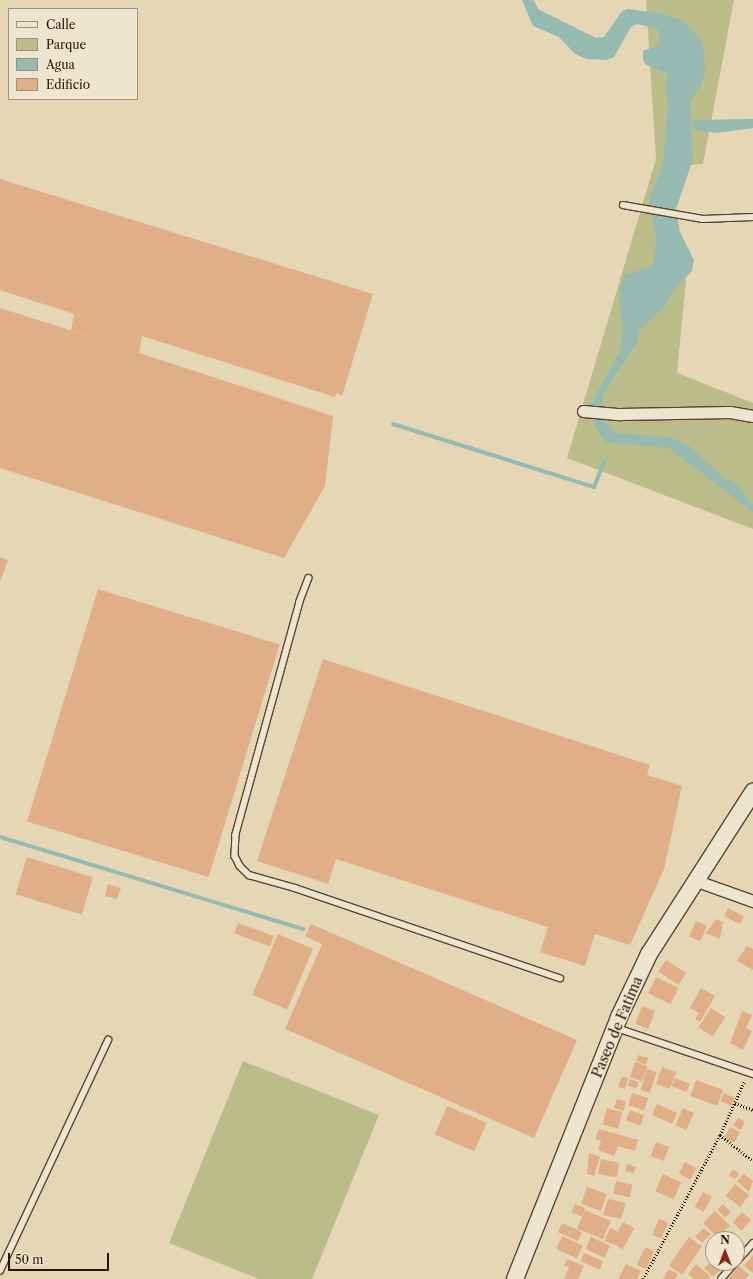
<!DOCTYPE html>
<html>
<head>
<meta charset="utf-8">
<style>
	body { margin:0 }
	#map { position:relative; width:753px; height:1279px; overflow:hidden; background:#e5d7b6; font-family:"Libre Caslon Text",serif }
	div>[style] { position:absolute }
	[style*='--x'] { left:calc(var(--x)*1px); top:calc(var(--y)*1px); width:calc(var(--w)*1px); rotate:calc(var(--a)*1deg) }
	.green>* { inset:0; background:#babd8a }
	.water>* { inset:0; background:#96b9b1 }
	.stream>* { height:4px; margin:-2px; padding:0 2px; transform-origin:2px; border-radius:2px; background:#96b9b1 }
	.building>* { inset:0; background:#e0ae87; transform-origin:0 0 }
	.path>* { height:2.5px; margin-top:-1.25px; transform-origin:0; background:repeating-linear-gradient(90deg,#2b1400 0 1px,transparent 0 3px) }
	.roads { filter:drop-shadow(1px 0 #5a452e) drop-shadow(-1px 0 #5a452e) drop-shadow(0 1px #5a452e) drop-shadow(0 -1px #5a452e) }
	.lane>* { height:5.5px; margin:-2.75px; padding:0 2.75px; transform-origin:2.75px; border-radius:2.75px; background:#eee5d0 }
	.street>* { height:11px; margin:-5.5px; padding:0 5.5px; transform-origin:5.5px; border-radius:5.5px; background:#eee5d0 }
	.secondary>* { height:16px; margin:-8px; padding:0 8px; transform-origin:8px; border-radius:8px; background:#eee5d0 }
	span { translate:-50% -50%; white-space:nowrap; text-align:center; line-height:1.15; -webkit-text-stroke:3px #eee5d0; paint-order:stroke }
	.street-label { font-size:14px; color:#2b1400 }
	.legend { position:absolute; left:8px; top:8px; width:130px; height:92px; box-sizing:border-box; background:#eee5d0; border:1px solid #a0917d; margin:0; padding:5px 7px; list-style:none; font-size:12px; color:#2b1400 }
	.legend li { display:flex; align-items:center; gap:8px; height:20px }
	.legend b { width:20px; border:1px solid #a0917d }
	.north { position:absolute; left:705px; top:1231px; width:40px; height:40px; box-sizing:border-box; background:#eee5d0; border:1px solid #a0917d; border-radius:50%; rotate:0deg; font-size:11px; font-weight:700; line-height:16px; text-align:center; color:#2b1400 }
	.north::after { content:''; display:block; margin:auto; width:14px; height:18px; background:#8f2418; clip-path:polygon(50% 0,100% 100%,50% 72%,0 100%) }
	.scale { position:absolute; left:8px; top:1253px; width:101px; height:18px; box-sizing:border-box; border:2px solid #2b1400; border-top:0; padding-left:5px; font-size:12px; line-height:14px; white-space:nowrap; color:#2b1400; -webkit-text-stroke:3px #eee5d0; paint-order:stroke }
</style>
</head>
<body>
<div id="map">
	<div class="green">
		<i style="clip-path:polygon(646px 0,734px 0,703px 164px,678px 166px,672px 226px,686px 281px,677px 373px,753px 403px,753px 529px,567px 458px,656px 159px)"></i>
		<i style="clip-path:polygon(243px 1061px,379px 1115px,312px 1279px,259px 1279px,169px 1243px)"></i>
	</div>
	<div class="water">
		<i style="clip-path:polygon(522px 0,534px 0,538px 9px,596px 38px,604px 37px,622px 11px,628px 9px,664px 14px,685px 22px,703px 43px,705px 68px,702px 83px,690px 102px,693px 159px,676px 209px,680px 232px,694px 260px,692px 271px,672px 292px,666px 305px,639px 330px,638px 340px,603px 395px,601px 408px,605px 421px,616px 433px,669px 437px,688px 445px,724px 478px,737px 485px,753px 505px,753px 512px,669px 448px,604px 442px,589px 414px,590px 405px,619px 354px,623px 332px,619px 297px,624px 275px,652px 266px,655px 255px,656px 236px,649px 199px,663px 165px,668px 106px,665px 86px,668px 74px,645px 64px,643px 59px,643px 51px,660px 45px,658px 29px,637px 24px,631px 27px,614px 57px,606px 60px,587px 59px,575px 54px,559px 37px,533px 26px)"></i>
		<i style="clip-path:polygon(753px 119px,753px 128px,717px 133px,694px 130px,692px 125px,693px 120px)"></i>
	</div>
	<div class="stream">
		<i style="--x:393;--y:424;--w:211;--a:17.4"></i>
		<i style="--x:594;--y:487;--w:29;--a:-68"></i>
		<i style="--x:0;--y:837;--w:317;--a:16.9"></i>
	</div>
	<div class="building">
		<i style="clip-path:polygon(0 179px,373px 294px,342px 396px,336px 393px,335px 397px,142px 336px,139px 353px,333px 416px,325px 486px,284px 558px,0 468px,0 308px,114px 344px,71px 330px,74px 314px,0 290px)"></i>
		<i style="clip-path:polygon(0 557px,8px 560px,0 582px)"></i>
		<i style="left:98px;top:589px;width:190px;height:243px;rotate:17deg"></i>
		<i style="clip-path:polygon(323px 659px,650px 765px,647px 775px,682px 786px,664px 869px,630px 945px,595px 934px,585px 966px,540px 952px,548px 927px,336px 859px,328px 884px,257px 861px)"></i>
		<i style="left:27px;top:857px;width:69px;height:39px;rotate:17deg"></i>
		<i style="clip-path:polygon(108px 884px,121px 888px,117px 899px,105px 896px)"></i>
		<i style="left:728px;top:908px;width:18px;height:9px;rotate:27deg"></i>
		<i style="clip-path:polygon(716px 919px,723px 922px,720px 939px,706px 933px)"></i>
		<i style="left:696px;top:921px;width:12px;height:17px;rotate:24deg"></i>
		<i style="left:238px;top:923px;width:38px;height:11px;rotate:20deg"></i>
		<i style="clip-path:polygon(311px 924px,577px 1040px,534px 1138px,285px 1029px,322px 944px,305px 936px)"></i>
		<i style="left:278px;top:934px;width:38px;height:66px;rotate:23deg"></i>
		<i style="clip-path:polygon(747px 946px,753px 949px,753px 970px,737px 961px)"></i>
		<i style="left:666px;top:960px;width:24px;height:14px;rotate:33deg"></i>
		<i style="left:656px;top:977px;width:25px;height:18px;rotate:26deg"></i>
		<i style="clip-path:polygon(701px 988px,715px 996px,700px 1022px,695px 1019px,699px 1013px,690px 1008px)"></i>
		<i style="left:642px;top:1006px;width:14px;height:19px;rotate:21deg"></i>
		<i style="left:711px;top:1008px;width:17px;height:23px;rotate:33deg"></i>
		<i style="clip-path:polygon(742px 1011px,752px 1015px,746px 1028px,752px 1031px,743px 1050px,730px 1043px)"></i>
		<i style="clip-path:polygon(638px 1055px,648px 1058px,646px 1065px,636px 1061px)"></i>
		<i style="left:635px;top:1062px;width:13px;height:16px;rotate:18deg"></i>
		<i style="left:662px;top:1067px;width:15px;height:18px;rotate:20deg"></i>
		<i style="left:647px;top:1069px;width:10px;height:22px;rotate:17deg"></i>
		<i style="clip-path:polygon(622px 1076px,628px 1078px,625px 1089px,618px 1087px)"></i>
		<i style="left:675px;top:1078px;width:16px;height:9px;rotate:22deg"></i>
		<i style="left:630px;top:1079px;width:9px;height:7px;rotate:18deg"></i>
		<i style="left:696px;top:1080px;width:29px;height:17px;rotate:20deg"></i>
		<i style="left:632px;top:1093px;width:17px;height:13px;rotate:17deg"></i>
		<i style="left:724px;top:1093px;width:12px;height:9px;rotate:24deg"></i>
		<i style="clip-path:polygon(617px 1099px,626px 1101px,624px 1111px,614px 1108px)"></i>
		<i style="left:657px;top:1104px;width:22px;height:12px;rotate:24deg"></i>
		<i style="left:447px;top:1106px;width:43px;height:31px;rotate:23deg"></i>
		<i style="left:607px;top:1108px;width:16px;height:17px;rotate:15deg"></i>
		<i style="left:683px;top:1108px;width:12px;height:19px;rotate:24deg"></i>
		<i style="left:630px;top:1110px;width:15px;height:11px;rotate:20deg"></i>
		<i style="left:738px;top:1118px;width:8px;height:9px;rotate:30deg"></i>
		<i style="left:730px;top:1127px;width:11px;height:12px;rotate:27deg"></i>
		<i style="clip-path:polygon(599px 1129px,638px 1140px,635px 1151px,618px 1146px,614px 1156px,598px 1150px,601px 1141px,595px 1139px)"></i>
		<i style="left:656px;top:1142px;width:14px;height:15px;rotate:21deg"></i>
		<i style="clip-path:polygon(589px 1153px,600px 1157px,594px 1176px,587px 1174px)"></i>
		<i style="left:601px;top:1159px;width:19px;height:15px;rotate:12deg"></i>
		<i style="left:685px;top:1162px;width:13px;height:13px;rotate:29deg"></i>
		<i style="clip-path:polygon(627px 1164px,636px 1167px,634px 1173px,625px 1171px)"></i>
		<i style="clip-path:polygon(733px 1169px,739px 1174px,735px 1179px,729px 1175px)"></i>
		<i style="left:663px;top:1174px;width:20px;height:19px;rotate:24deg"></i>
		<i style="clip-path:polygon(744px 1174px,753px 1181px,749px 1192px,737px 1181px)"></i>
		<i style="left:616px;top:1181px;width:17px;height:13px;rotate:13deg"></i>
		<i style="left:735px;top:1184px;width:18px;height:15px;rotate:38deg"></i>
		<i style="left:587px;top:1187px;width:21px;height:18px;rotate:19deg"></i>
		<i style="left:703px;top:1192px;width:10px;height:17px;rotate:29deg"></i>
		<i style="clip-path:polygon(608px 1199px,626px 1203px,621px 1219px,603px 1215px)"></i>
		<i style="left:575px;top:1204px;width:11px;height:9px;rotate:22deg"></i>
		<i style="left:723px;top:1204px;width:11px;height:8px;rotate:45deg"></i>
		<i style="left:585px;top:1210px;width:28px;height:20px;rotate:23deg"></i>
		<i style="left:715px;top:1211px;width:21px;height:17px;rotate:45deg"></i>
		<i style="left:742px;top:1212px;width:12px;height:14px;rotate:42deg"></i>
		<i style="left:659px;top:1219px;width:10px;height:17px;rotate:24deg"></i>
		<i style="left:623px;top:1222px;width:13px;height:24px;rotate:29deg"></i>
		<i style="left:562px;top:1223px;width:22px;height:10px;rotate:24deg"></i>
		<i style="left:610px;top:1228px;width:8px;height:14px;rotate:23deg"></i>
		<i style="clip-path:polygon(703px 1228px,711px 1234px,702px 1243px,695px 1237px)"></i>
		<i style="left:562px;top:1236px;width:23px;height:14px;rotate:25deg"></i>
		<i style="left:591px;top:1237px;width:21px;height:13px;rotate:25deg"></i>
		<i style="left:689px;top:1237px;width:16px;height:35px;rotate:35deg"></i>
		<i style="left:645px;top:1247px;width:10px;height:20px;rotate:24deg"></i>
		<i style="left:584px;top:1253px;width:21px;height:9px;rotate:23deg"></i>
		<i style="clip-path:polygon(753px 1255px,753px 1273px,744px 1266px)"></i>
		<i style="clip-path:polygon(567px 1259px,584px 1266px,578px 1279px,564px 1279px,569px 1267px,564px 1265px)"></i>
		<i style="clip-path:polygon(713px 1260px,713px 1263px,723px 1267px,713px 1277px,704px 1268px)"></i>
		<i style="clip-path:polygon(626px 1264px,641px 1271px,637px 1279px,618px 1279px)"></i>
		<i style="clip-path:polygon(696px 1264px,710px 1276px,708px 1279px,694px 1279px,688px 1274px)"></i>
		<i style="clip-path:polygon(739px 1266px,749px 1275px,745px 1279px,728px 1279px)"></i>
		<i style="clip-path:polygon(669px 1269px,678px 1274px,676px 1279px,663px 1279px)"></i>
	</div>
	<div class="path">
		<i style="--x:735;--y:1103;--w:19;--a:21"></i>
		<i style="--x:720;--y:1135;--w:42;--a:38.2"></i>
		<i style="--x:643;--y:1279;--w:163;--a:-61.9"></i>
		<i style="--x:720;--y:1135;--w:60;--a:-65.6"></i>
	</div>
	<div class="roads">
		<div class="lane">
			<i style="--x:623;--y:205;--w:81;--a:9.9"></i>
			<i style="--x:703;--y:219;--w:50;--a:-2.3"></i>
			<i style="--x:309;--y:578;--w:26;--a:111"></i>
			<i style="--x:300;--y:602;--w:242;--a:105.4"></i>
			<i style="--x:236;--y:835;--w:21;--a:93"></i>
			<i style="--x:235;--y:856;--w:11;--a:63"></i>
			<i style="--x:240;--y:866;--w:13;--a:45"></i>
			<i style="--x:249;--y:875;--w:48;--a:15.8"></i>
			<i style="--x:295;--y:888;--w:280;--a:18.8"></i>
			<i style="--x:617;--y:1028;--w:144;--a:18.7"></i>
			<i style="--x:737;--y:1261;--w:24;--a:-48"></i>
			<i style="--x:0;--y:1271;--w:255;--a:-64.9"></i>
			<i style="--x:721;--y:1279;--w:21;--a:-49"></i>
		</div>
		<div class="street">
			<i style="--x:583;--y:411;--w:37;--a:5"></i>
			<i style="--x:620;--y:414;--w:110;--a:-1"></i>
			<i style="--x:730;--y:412;--w:23;--a:10"></i>
			<i style="--x:694;--y:880;--w:63;--a:19.6"></i>
		</div>
		<div class="secondary">
			<i style="--x:515;--y:1279;--w:282;--a:-68.3"></i>
			<i style="--x:619;--y:1017;--w:70;--a:-64.5"></i>
			<i style="--x:649;--y:954;--w:193;--a:-57.3"></i>
		</div>
	</div>
	<div class="street-label">
		<span style="left:617px;top:1027px;rotate:-67deg">Paseo de Fatima</span>
	</div>
	<ul class="legend">
	<li><b style="height:5px;background:#eee5d0"></b>Calle</li>
	<li><b style="height:11px;background:#babd8a"></b>Parque</li>
	<li><b style="height:11px;background:#96b9b1"></b>Agua</li>
	<li><b style="height:11px;background:#e0ae87"></b>Edificio</li>
	</ul>
	<div class="north">N</div>
	<div class="scale">50 m</div>
</div>
</body>
</html>
